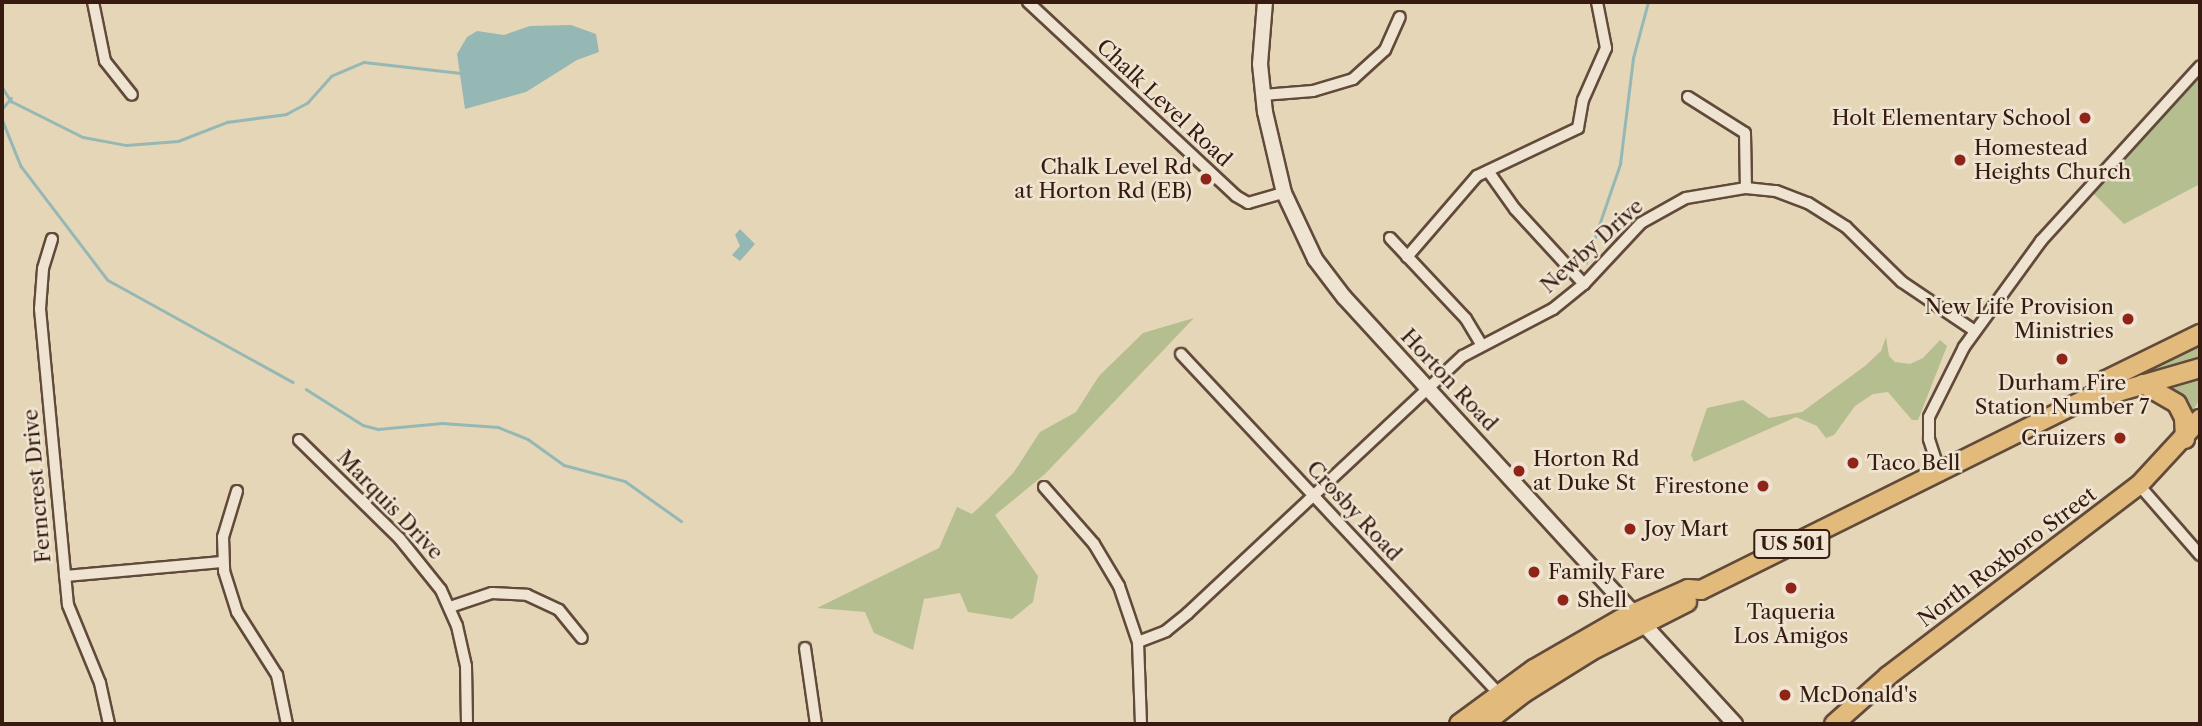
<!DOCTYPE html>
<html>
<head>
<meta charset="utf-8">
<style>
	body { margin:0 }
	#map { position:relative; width:2202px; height:726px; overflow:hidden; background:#e5d6b8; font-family:"Libre Caslon Text",serif }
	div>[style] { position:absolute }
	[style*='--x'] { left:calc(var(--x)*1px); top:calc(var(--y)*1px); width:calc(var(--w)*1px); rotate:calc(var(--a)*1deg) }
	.green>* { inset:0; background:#b5be8f }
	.water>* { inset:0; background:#96b8b4 }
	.stream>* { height:2.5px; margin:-1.25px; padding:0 1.25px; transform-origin:1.25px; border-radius:1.25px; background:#96b8b4 }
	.roads { filter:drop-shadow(2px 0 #624a3b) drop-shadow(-2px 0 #624a3b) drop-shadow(0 2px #624a3b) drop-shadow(0 -2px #624a3b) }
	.minor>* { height:10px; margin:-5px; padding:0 5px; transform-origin:5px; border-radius:5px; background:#eee4d1 }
	.tertiary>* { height:14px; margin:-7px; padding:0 7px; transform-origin:7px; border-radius:7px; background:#eee4d1 }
	.primary>* { height:18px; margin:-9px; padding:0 9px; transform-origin:9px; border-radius:9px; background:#e2bb7c }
	.trunk>* { height:18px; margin:-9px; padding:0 9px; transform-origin:9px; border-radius:9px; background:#e2bb7c }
	.dots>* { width:19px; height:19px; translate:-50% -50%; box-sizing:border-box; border:4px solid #eee4d1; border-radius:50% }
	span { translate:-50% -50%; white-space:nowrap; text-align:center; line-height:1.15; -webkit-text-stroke:5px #eee4d1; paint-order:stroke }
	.shield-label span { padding:2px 5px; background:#eee4d1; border:2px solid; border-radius:5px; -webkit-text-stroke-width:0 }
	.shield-label { font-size:19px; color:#371b11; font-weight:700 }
	.street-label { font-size:21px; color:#371b11 }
	.poi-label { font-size:21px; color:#371b11 }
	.right { translate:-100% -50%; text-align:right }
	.left { translate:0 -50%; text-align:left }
	.frame { position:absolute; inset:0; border:4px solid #371b11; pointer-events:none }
</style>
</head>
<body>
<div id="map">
	<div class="green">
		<i style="clip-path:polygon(2200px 70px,2200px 184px,2124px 224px,2091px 191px)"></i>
		<i style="clip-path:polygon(1194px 318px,1045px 474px,995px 515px,1038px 576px,1033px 602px,1012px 619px,968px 612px,960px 593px,924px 599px,913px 650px,874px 633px,865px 612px,817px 608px,939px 548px,957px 507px,972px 514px,988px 499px,1014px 472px,1040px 432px,1076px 412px,1099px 376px,1143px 333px)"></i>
		<i style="clip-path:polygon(1886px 337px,1889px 356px,1895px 362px,1910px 364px,1923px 358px,1940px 340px,1947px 346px,1918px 420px,1912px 420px,1888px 392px,1873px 394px,1855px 406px,1834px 435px,1826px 438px,1817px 426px,1796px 417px,1694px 462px,1691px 455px,1707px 408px,1743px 400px,1769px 418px,1802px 412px,1865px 366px,1881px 351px)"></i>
		<i style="clip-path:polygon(2200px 341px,2200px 363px,2124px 383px,2122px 378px)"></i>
		<i style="clip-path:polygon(2200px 375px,2200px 398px,2191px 415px,2164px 387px)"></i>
	</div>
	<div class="water">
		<i style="clip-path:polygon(571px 25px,596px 34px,599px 52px,577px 60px,526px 92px,465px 109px,457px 54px,467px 37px,477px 31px,504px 35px,530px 26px)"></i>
		<i style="clip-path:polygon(740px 229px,755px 244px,740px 261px,732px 255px,740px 246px,735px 235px)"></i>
	</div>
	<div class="stream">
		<i style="--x:2;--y:87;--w:17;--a:57"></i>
		<i style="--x:11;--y:101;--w:80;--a:26.6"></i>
		<i style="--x:83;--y:137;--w:44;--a:10.5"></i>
		<i style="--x:126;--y:145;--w:52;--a:-4.4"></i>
		<i style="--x:178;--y:141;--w:53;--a:-21.2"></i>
		<i style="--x:227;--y:122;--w:60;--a:-7.7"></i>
		<i style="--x:286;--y:114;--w:24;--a:-28"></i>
		<i style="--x:307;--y:103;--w:36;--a:-48"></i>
		<i style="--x:331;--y:76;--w:36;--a:-23"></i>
		<i style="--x:364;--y:62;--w:97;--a:6.5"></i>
		<i style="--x:2;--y:109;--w:14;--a:-51"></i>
		<i style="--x:2;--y:119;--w:51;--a:68"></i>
		<i style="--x:21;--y:166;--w:143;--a:52.7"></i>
		<i style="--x:108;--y:280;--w:211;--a:28.9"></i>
		<i style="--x:1586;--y:263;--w:105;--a:-71"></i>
		<i style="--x:1620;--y:164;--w:107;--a:-83"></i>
		<i style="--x:1633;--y:58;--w:58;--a:-75"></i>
		<i style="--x:306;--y:389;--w:67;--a:32.3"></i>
		<i style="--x:363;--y:425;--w:16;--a:15"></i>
		<i style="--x:378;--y:429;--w:64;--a:-5.4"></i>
		<i style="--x:442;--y:423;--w:56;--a:4.1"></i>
		<i style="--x:498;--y:427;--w:32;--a:22"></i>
		<i style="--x:528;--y:439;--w:44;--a:35.8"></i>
		<i style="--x:564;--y:465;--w:63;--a:14.7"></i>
		<i style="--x:625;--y:481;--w:69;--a:35.5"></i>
	</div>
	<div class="roads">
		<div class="minor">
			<i style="--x:93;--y:2;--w:60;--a:78.5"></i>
			<i style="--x:105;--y:61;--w:43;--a:51.5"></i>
			<i style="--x:1028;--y:2;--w:284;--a:43"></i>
			<i style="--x:1236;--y:196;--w:14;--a:30"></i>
			<i style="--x:1248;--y:203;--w:37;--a:-16"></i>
			<i style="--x:1263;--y:95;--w:50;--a:-4.6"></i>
			<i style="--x:1313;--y:91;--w:42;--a:-16.7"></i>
			<i style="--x:1353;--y:79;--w:43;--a:-42.2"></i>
			<i style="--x:1385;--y:50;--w:36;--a:-66"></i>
			<i style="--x:1688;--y:97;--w:67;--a:32.3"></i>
			<i style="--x:1745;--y:133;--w:55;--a:89"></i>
			<i style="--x:1488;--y:171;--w:47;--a:54.6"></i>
			<i style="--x:1515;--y:209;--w:102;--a:47.4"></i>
			<i style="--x:1390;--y:238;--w:111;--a:46.8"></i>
			<i style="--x:1466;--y:319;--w:29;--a:59"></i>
			<i style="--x:52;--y:239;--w:31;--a:107"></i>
			<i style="--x:43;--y:269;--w:40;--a:94.3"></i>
			<i style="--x:40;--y:309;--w:297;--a:84.6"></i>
			<i style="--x:68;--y:605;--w:84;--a:67.7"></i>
			<i style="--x:100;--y:683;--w:42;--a:77.6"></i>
			<i style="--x:1407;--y:257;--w:107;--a:-49.2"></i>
			<i style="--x:1477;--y:176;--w:112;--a:-25.4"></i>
			<i style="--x:1578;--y:128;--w:28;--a:-80"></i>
			<i style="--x:1583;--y:100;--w:57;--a:-66.1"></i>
			<i style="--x:1606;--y:48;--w:47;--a:-101.1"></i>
			<i style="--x:1181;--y:354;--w:466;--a:46.9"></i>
			<i style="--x:299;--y:440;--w:141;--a:44.4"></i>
			<i style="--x:400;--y:539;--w:65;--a:51.2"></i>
			<i style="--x:441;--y:590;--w:39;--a:66"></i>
			<i style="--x:457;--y:626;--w:41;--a:77.3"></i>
			<i style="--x:466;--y:666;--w:58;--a:89"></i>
			<i style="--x:1939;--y:470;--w:33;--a:-108"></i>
			<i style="--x:1929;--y:439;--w:22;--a:-90"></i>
			<i style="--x:1929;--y:417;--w:78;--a:-63.4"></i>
			<i style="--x:1964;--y:347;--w:131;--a:-54"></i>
			<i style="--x:2041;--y:241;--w:236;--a:-47.7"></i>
			<i style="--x:2139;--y:485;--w:93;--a:48.9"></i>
			<i style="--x:1044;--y:487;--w:76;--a:48.7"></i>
			<i style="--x:1094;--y:544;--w:49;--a:59.2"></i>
			<i style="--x:1119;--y:586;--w:59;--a:71.3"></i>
			<i style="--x:1138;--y:642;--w:82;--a:87.9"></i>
			<i style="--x:237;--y:491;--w:48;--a:106.9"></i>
			<i style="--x:223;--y:537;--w:34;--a:88"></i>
			<i style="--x:224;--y:571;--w:43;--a:72.4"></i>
			<i style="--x:237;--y:612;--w:75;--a:57.6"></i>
			<i style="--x:277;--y:675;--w:50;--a:78.5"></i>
			<i style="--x:65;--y:576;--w:158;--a:-5.1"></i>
			<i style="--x:450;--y:607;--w:44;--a:-18.4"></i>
			<i style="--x:492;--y:593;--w:35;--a:3"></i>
			<i style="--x:527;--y:595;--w:35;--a:25"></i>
			<i style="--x:559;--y:610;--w:36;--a:51"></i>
			<i style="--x:1138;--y:642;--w:30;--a:-21"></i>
			<i style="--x:1166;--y:631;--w:28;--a:-39"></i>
			<i style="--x:1188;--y:613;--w:376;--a:-43.1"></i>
			<i style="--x:1463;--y:356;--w:102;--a:-27.6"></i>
			<i style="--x:1553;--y:309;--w:40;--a:-39"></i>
			<i style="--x:1584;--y:284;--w:83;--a:-46.9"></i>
			<i style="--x:1641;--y:223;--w:51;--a:-29.1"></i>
			<i style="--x:1686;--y:198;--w:61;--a:-9.5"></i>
			<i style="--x:1746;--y:188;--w:30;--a:6"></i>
			<i style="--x:1776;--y:191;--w:34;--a:21"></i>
			<i style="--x:1808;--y:203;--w:45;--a:32.3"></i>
			<i style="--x:1846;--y:227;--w:78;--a:44.5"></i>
			<i style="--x:1902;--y:282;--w:88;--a:33.9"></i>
			<i style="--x:805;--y:648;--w:77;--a:81.8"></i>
		</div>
		<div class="tertiary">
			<i style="--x:1265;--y:2;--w:62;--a:94.6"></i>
			<i style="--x:1260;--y:64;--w:48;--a:84.1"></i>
			<i style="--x:1265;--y:112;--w:83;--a:76.8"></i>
			<i style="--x:1284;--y:193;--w:73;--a:64.8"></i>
			<i style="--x:1315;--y:259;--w:48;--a:52.7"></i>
			<i style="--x:1344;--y:297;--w:579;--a:47.52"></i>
		</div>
		<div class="primary">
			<i style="--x:1834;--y:724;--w:72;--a:-41.6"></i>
			<i style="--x:1888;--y:676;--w:315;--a:-37.3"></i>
			<i style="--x:2139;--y:485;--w:90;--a:-47.3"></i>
		</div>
		<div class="trunk">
			<i style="--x:2143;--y:384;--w:39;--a:30"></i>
			<i style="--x:2177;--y:404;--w:16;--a:63"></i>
			<i style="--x:2184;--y:418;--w:21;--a:87"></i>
			<i style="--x:2097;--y:393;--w:16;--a:-55"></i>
			<i style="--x:2106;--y:380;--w:105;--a:-26.1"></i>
			<i style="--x:1459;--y:724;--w:93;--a:-36.3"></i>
			<i style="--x:1534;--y:669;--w:100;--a:-29.9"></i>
			<i style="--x:1621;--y:619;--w:73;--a:-24.1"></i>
			<i style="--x:1688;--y:589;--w:13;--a:4"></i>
			<i style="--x:1701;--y:590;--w:442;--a:-26.4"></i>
			<i style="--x:2097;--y:393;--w:17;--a:0"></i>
			<i style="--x:2114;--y:393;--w:90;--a:-16.2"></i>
			<i style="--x:1484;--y:724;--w:51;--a:-37.8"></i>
			<i style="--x:1524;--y:693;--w:79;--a:-32.1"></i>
			<i style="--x:1591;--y:651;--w:108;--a:-27"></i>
		</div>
	</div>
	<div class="dots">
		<i style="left:2085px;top:118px;background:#8f2418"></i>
		<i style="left:1960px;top:160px;background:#8f2418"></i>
		<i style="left:1206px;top:179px;background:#8f2418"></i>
		<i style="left:2128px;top:319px;background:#8f2418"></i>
		<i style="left:2062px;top:359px;background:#8f2418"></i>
		<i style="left:2120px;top:438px;background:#8f2418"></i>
		<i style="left:1853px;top:463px;background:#8f2418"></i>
		<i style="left:1519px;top:471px;background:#8f2418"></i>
		<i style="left:1763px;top:486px;background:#8f2418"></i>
		<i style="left:1630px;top:529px;background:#8f2418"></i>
		<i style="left:1534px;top:572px;background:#8f2418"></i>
		<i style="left:1791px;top:588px;background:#8f2418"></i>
		<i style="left:1563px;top:600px;background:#8f2418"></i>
		<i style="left:1785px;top:695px;background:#8f2418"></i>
	</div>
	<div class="shield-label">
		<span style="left:1792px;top:544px">US 501</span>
	</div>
	<div class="street-label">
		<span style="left:1164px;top:103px;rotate:43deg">Chalk Level Road</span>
		<span style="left:1592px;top:246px;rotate:-42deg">Newby Drive</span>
		<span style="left:1449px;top:380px;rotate:47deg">Horton Road</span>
		<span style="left:37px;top:486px;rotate:-95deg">Ferncrest Drive</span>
		<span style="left:390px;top:505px;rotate:46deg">Marquis Drive</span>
		<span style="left:1354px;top:511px;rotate:47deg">Crosby Road</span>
		<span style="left:2007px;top:557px;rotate:-37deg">North Roxboro Street</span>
	</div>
	<div class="poi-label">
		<span class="right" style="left:2071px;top:118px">Holt Elementary School</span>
		<span class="left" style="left:1974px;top:160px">Homestead<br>Heights Church</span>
		<span class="right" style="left:1192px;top:179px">Chalk Level Rd<br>at Horton Rd (EB)</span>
		<span class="right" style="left:2114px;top:319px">New Life Provision<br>Ministries</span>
		<span style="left:2062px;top:395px">Durham Fire<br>Station Number 7</span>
		<span class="right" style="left:2106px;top:438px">Cruizers</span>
		<span class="left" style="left:1533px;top:471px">Horton Rd<br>at Duke St</span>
		<span class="left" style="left:1867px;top:463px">Taco Bell</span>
		<span class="right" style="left:1749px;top:486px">Firestone</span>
		<span class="left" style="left:1644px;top:529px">Joy Mart</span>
		<span class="left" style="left:1548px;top:572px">Family Fare</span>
		<span class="left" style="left:1577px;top:600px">Shell</span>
		<span style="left:1791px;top:624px">Taqueria<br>Los Amigos</span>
		<span class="left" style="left:1799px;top:695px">McDonald's</span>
	</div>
	<div class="frame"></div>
</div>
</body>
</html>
